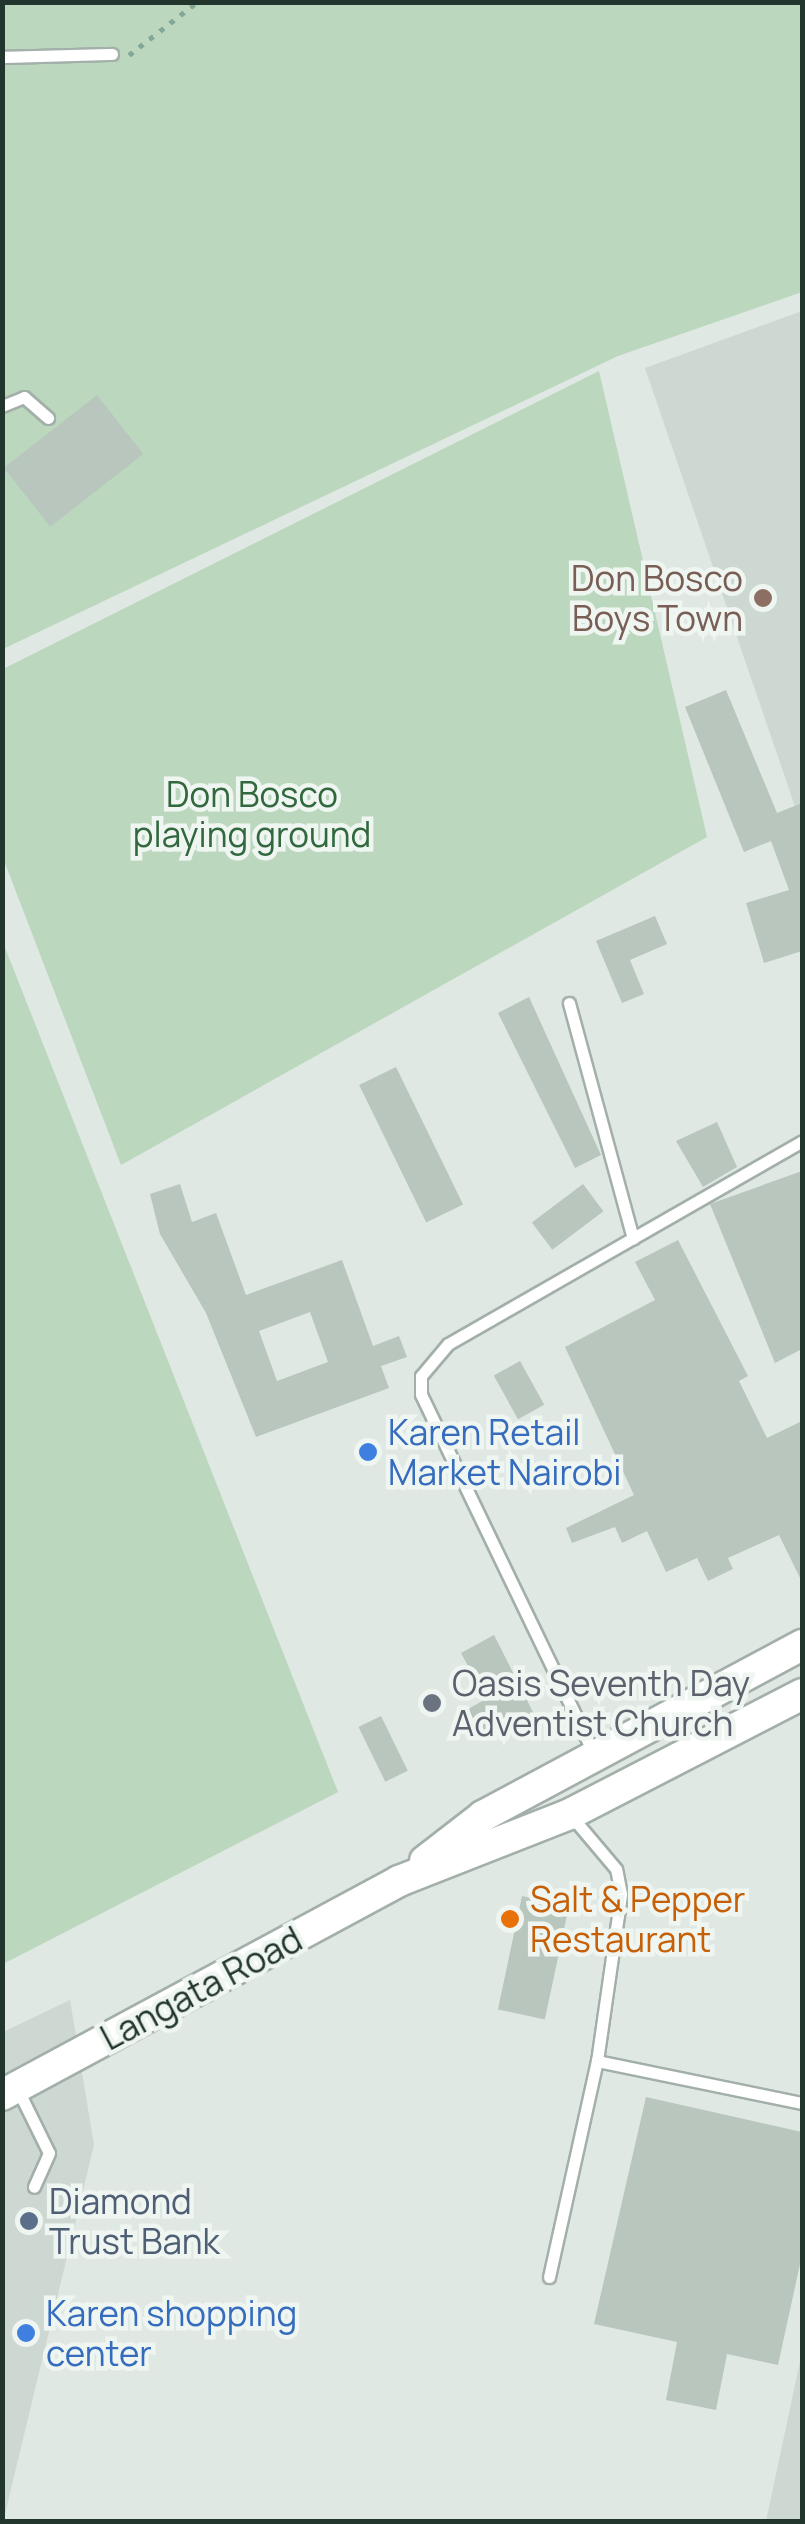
<!DOCTYPE html>
<html>
<head>
<meta charset="utf-8">
<style>
	body { margin:0 }
	#map { position:relative; width:805px; height:2524px; overflow:hidden; background:#dfe8e3; font-family:Manrope,sans-serif }
	div>[style] { position:absolute }
	[style*='--x'] { left:calc(var(--x)*1px); top:calc(var(--y)*1px); width:calc(var(--w)*1px); rotate:calc(var(--a)*1deg) }
	.built>* { inset:0; background:#ced8d2 }
	.green>* { inset:0; background:#bbd7bd }
	.building>* { inset:0; background:#b8c6be; transform-origin:0 0 }
	.path>* { height:5px; margin-top:-2.5px; transform-origin:0; background:repeating-linear-gradient(90deg,#84a896 0 5px,transparent 0 13px) }
	.roads { filter:drop-shadow(2px 0 #a3afa9) drop-shadow(-2px 0 #a3afa9) drop-shadow(0 2px #a3afa9) drop-shadow(0 -2px #a3afa9) }
	.service>* { height:11px; margin:-5.5px; padding:0 5.5px; transform-origin:5.5px; border-radius:5.5px; background:#fff }
	.secondary>* { height:30px; margin:-15px; padding:0 15px; transform-origin:15px; border-radius:15px; background:#fff }
	.dots>* { width:28px; height:28px; translate:-50% -50%; box-sizing:border-box; border:5px solid #eff6f1; border-radius:50% }
	span { translate:-50% -50%; white-space:nowrap; text-align:center; line-height:1.15; -webkit-text-stroke:9px #eff6f1; paint-order:stroke }
	.education-label { font-size:35px; color:#785e54 }
	.right { translate:-100% -50%; text-align:right }
	.park-label { font-size:35px; color:#32683e }
	.shop-label { font-size:35px; color:#366cbe }
	.left { translate:0 -50%; text-align:left }
	.worship-label { font-size:35px; color:#5b616d }
	.food-label { font-size:35px; color:#c56008 }
	.street-label { font-size:35px; color:#22362d }
	.service-label { font-size:35px; color:#4e5e75 }
	.frame { position:absolute; inset:0; border:5px solid #22362d; pointer-events:none }
</style>
</head>
<body>
<div id="map">
	<div class="built">
		<i style="clip-path:polygon(802px 311px,802px 827px,645px 368px)"></i>
		<i style="clip-path:polygon(70px 2000px,94px 2145px,3px 2522px,3px 2032px)"></i>
		<i style="clip-path:polygon(802px 2352px,802px 2521px,766px 2521px)"></i>
	</div>
	<div class="green">
		<i style="clip-path:polygon(3px 3px,802px 3px,802px 292px,618px 356px,3px 649px)"></i>
		<i style="clip-path:polygon(599px 371px,707px 837px,121px 1165px,3px 858px,3px 669px)"></i>
		<i style="clip-path:polygon(2px 940px,338px 1792px,3px 1964px,2px 1964px)"></i>
	</div>
	<div class="building">
		<i style="left:97px;top:395px;width:75px;height:118px;rotate:52deg"></i>
		<i style="clip-path:polygon(726px 690px,777px 813px,802px 803px,802px 951px,764px 963px,746px 903px,789px 890px,771px 841px,744px 852px,685px 707px)"></i>
		<i style="clip-path:polygon(655px 916px,667px 944px,630px 960px,644px 994px,622px 1003px,596px 941px)"></i>
		<i style="clip-path:polygon(529px 997px,601px 1155px,575px 1168px,498px 1013px)"></i>
		<i style="left:396px;top:1067px;width:153px;height:41px;rotate:64deg"></i>
		<i style="clip-path:polygon(717px 1122px,737px 1167px,703px 1187px,676px 1141px)"></i>
		<i style="clip-path:polygon(802px 1171px,802px 1349px,775px 1363px,710px 1204px)"></i>
		<i style="clip-path:polygon(evenodd,180px 1184px,192px 1222px,216px 1213px,246px 1295px,342px 1260px,373px 1346px,399px 1336px,407px 1357px,381px 1366px,389px 1388px,256px 1437px,206px 1313px,160px 1234px,150px 1194px,180px 1184px,310px 1312px,328px 1362px,277px 1381px,259px 1331px,310px 1312px)"></i>
		<i style="left:583px;top:1184px;width:34px;height:64px;rotate:53deg"></i>
		<i style="clip-path:polygon(678px 1240px,748px 1376px,739px 1381px,767px 1438px,802px 1421px,802px 1582px,779px 1535px,728px 1558px,733px 1569px,708px 1581px,697px 1558px,666px 1572px,647px 1531px,622px 1543px,615px 1527px,572px 1543px,566px 1528px,634px 1495px,565px 1347px,655px 1300px,635px 1262px)"></i>
		<i style="left:520px;top:1361px;width:50px;height:30px;rotate:61deg"></i>
		<i style="clip-path:polygon(494px 1635px,534px 1714px,485px 1740px,468px 1709px,486px 1699px,461px 1653px)"></i>
		<i style="left:381px;top:1716px;width:61px;height:25px;rotate:64deg"></i>
		<i style="left:522px;top:1896px;width:48px;height:116px;rotate:12deg"></i>
		<i style="clip-path:polygon(646px 2097px,802px 2132px,802px 2255px,778px 2365px,727px 2354px,716px 2410px,666px 2400px,677px 2342px,594px 2324px)"></i>
	</div>
	<div class="path">
		<i style="--x:129;--y:55;--w:86;--a:-37.9"></i>
	</div>
	<div class="roads">
		<div class="service">
			<i style="--x:2;--y:57;--w:110;--a:-1.6"></i>
			<i style="--x:2;--y:406;--w:24;--a:-22"></i>
			<i style="--x:24;--y:397;--w:32;--a:41"></i>
			<i style="--x:569;--y:1003;--w:244;--a:74.8"></i>
			<i style="--x:594;--y:1754;--w:399;--a:-115.7"></i>
			<i style="--x:421;--y:1394;--w:18;--a:-90"></i>
			<i style="--x:421;--y:1376;--w:42;--a:-49.8"></i>
			<i style="--x:448;--y:1344;--w:408;--a:-29.8"></i>
			<i style="--x:597;--y:2061;--w:209;--a:11.6"></i>
			<i style="--x:17;--y:2088;--w:72;--a:63.8"></i>
			<i style="--x:49;--y:2153;--w:37;--a:114"></i>
			<i style="--x:549;--y:2277;--w:221;--a:-77.5"></i>
			<i style="--x:597;--y:2061;--w:169;--a:-81.8"></i>
			<i style="--x:621;--y:1894;--w:25;--a:-101"></i>
			<i style="--x:616;--y:1869;--w:68;--a:-130.2"></i>
		</div>
		<div class="secondary">
			<i style="--x:425;--y:1861;--w:73;--a:-37.8"></i>
			<i style="--x:483;--y:1816;--w:362;--a:-28.2"></i>
			<i style="--x:2;--y:2095;--w:451;--a:-28.3"></i>
			<i style="--x:399;--y:1881;--w:184;--a:-21.4"></i>
			<i style="--x:570;--y:1814;--w:261;--a:-27.3"></i>
		</div>
	</div>
	<div class="dots">
		<i style="left:763px;top:598px;background:#8d6e63"></i>
		<i style="left:368px;top:1452px;background:#3f7fe0"></i>
		<i style="left:432px;top:1703px;background:#6b7280"></i>
		<i style="left:510px;top:1919px;background:#e8710a"></i>
		<i style="left:29px;top:2221px;background:#5c6f8a"></i>
		<i style="left:26px;top:2333px;background:#3f7fe0"></i>
	</div>
	<div class="education-label">
		<span class="right" style="left:743px;top:598px">Don Bosco<br>Boys Town</span>
	</div>
	<div class="park-label">
		<span style="left:252px;top:814px">Don Bosco<br>playing ground</span>
	</div>
	<div class="shop-label">
		<span class="left" style="left:388px;top:1452px">Karen Retail<br>Market Nairobi</span>
		<span class="left" style="left:46px;top:2333px">Karen shopping<br>center</span>
	</div>
	<div class="worship-label">
		<span class="left" style="left:452px;top:1703px">Oasis Seventh Day<br>Adventist Church</span>
	</div>
	<div class="food-label">
		<span class="left" style="left:530px;top:1919px">Salt &amp; Pepper<br>Restaurant</span>
	</div>
	<div class="street-label">
		<span style="left:201px;top:1988px;rotate:-28deg">Langata Road</span>
	</div>
	<div class="service-label">
		<span class="left" style="left:49px;top:2221px">Diamond<br>Trust Bank</span>
	</div>
	<div class="frame"></div>
</div>
</body>
</html>
